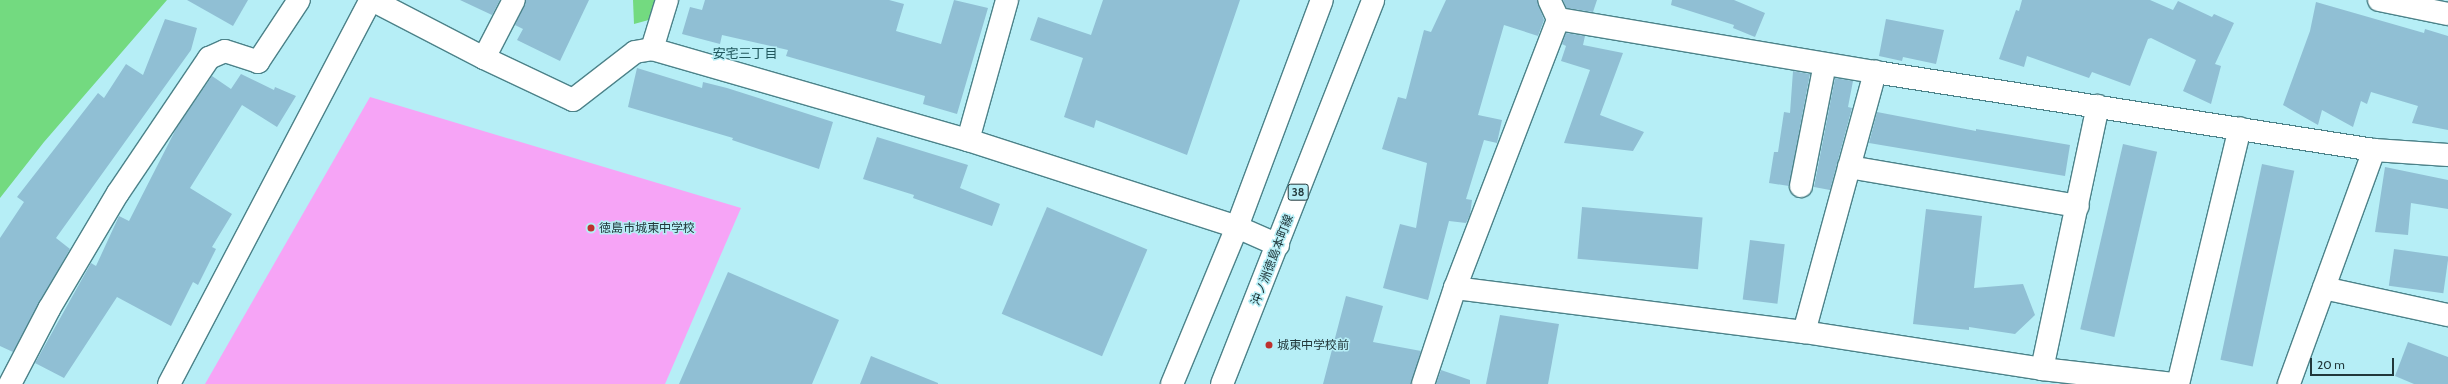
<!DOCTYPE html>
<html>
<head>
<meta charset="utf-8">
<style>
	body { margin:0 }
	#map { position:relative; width:2448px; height:384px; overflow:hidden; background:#b6eef6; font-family:Cabin,"Noto Sans JP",sans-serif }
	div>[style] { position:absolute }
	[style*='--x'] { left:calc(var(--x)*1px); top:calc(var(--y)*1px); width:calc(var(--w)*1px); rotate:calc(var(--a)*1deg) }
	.green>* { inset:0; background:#f6a4f6 }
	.water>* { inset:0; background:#73da80 }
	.building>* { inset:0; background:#90bfd4; transform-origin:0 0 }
	.roads { filter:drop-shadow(1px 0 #4c8289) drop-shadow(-1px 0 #4c8289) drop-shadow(0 1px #4c8289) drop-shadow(0 -1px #4c8289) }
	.minor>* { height:22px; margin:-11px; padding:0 11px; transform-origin:11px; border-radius:11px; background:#fff }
	.major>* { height:22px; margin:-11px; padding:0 11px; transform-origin:11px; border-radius:11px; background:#fff }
	.dots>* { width:11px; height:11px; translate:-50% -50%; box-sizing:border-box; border:2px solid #b6eef6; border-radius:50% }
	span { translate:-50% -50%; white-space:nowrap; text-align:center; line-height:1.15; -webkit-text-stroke:3px #b6eef6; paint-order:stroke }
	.shield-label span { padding:1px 3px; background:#b6eef6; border:1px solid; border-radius:3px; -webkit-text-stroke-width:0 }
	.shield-label { font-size:11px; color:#21373a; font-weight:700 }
	.poi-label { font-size:12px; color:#21373a }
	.left { translate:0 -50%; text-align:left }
	.street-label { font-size:12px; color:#21373a }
	.neighbourhood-label { font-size:13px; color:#20575d }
	.scale { position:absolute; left:2310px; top:358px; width:84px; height:18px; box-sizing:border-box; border:2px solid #21373a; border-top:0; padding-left:5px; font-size:12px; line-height:14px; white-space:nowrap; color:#21373a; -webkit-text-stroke:3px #b6eef6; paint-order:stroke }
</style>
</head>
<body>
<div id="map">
	<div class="green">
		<i style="clip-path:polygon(370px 97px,741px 208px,665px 384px,205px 384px)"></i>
	</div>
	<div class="water">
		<i style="clip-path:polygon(0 0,167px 0,44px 142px,0 198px)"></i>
		<i style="clip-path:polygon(633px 0,660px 0,656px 18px,634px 24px)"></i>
	</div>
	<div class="building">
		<i style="clip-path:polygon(187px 0,248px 0,233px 26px)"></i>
		<i style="clip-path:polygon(460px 0,500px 0,492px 15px)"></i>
		<i style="clip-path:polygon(526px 0,589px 0,560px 61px,517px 40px,523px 29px,515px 25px)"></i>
		<i style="clip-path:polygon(705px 0,889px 0,904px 4px,896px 31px,941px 44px,954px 0,988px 8px,957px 114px,923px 104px,925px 96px,786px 56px,788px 50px,722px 35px,720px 44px,682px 34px,690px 7px,702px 10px)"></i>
		<i style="clip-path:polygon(1103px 0,1240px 0,1187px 155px,1096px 120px,1094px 128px,1064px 117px,1083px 58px,1030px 40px,1038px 17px,1091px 35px)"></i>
		<i style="clip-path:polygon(1446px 0,1537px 0,1544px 20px,1538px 36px,1504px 25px,1478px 115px,1502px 120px,1497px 143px,1484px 140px,1466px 199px,1472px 200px,1470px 215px,1466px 223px,1449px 221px,1428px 300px,1383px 288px,1400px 224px,1416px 228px,1427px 163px,1382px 149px,1398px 97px,1406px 99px,1424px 30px,1431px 32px)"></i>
		<i style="clip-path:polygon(1563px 0,1597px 0,1593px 12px,1566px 8px)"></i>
		<i style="clip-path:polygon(1672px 0,1734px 0,1765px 13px,1755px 37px,1733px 28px,1734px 25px,1671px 5px)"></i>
		<i style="clip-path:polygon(2022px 0,2150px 0,2173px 10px,2178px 1px,2212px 17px,2214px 14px,2234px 23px,2215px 64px,2221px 66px,2211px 104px,2183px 91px,2196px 60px,2151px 38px,2148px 39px,2130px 86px,2092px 72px,2089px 78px,2027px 56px,2024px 67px,1999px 59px,2016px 10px,2019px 11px)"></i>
		<i style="clip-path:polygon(2316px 2px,2424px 33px,2425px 29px,2448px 36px,2448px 130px,2412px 123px,2418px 106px,2371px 92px,2367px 104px,2361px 101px,2353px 127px,2322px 110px,2318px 125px,2283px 105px,2310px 31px)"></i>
		<i style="clip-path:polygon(165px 19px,197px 28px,191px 50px,56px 238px,70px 249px,13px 352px,0 346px,0 238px,24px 202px,17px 197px,98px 93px,104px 98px,126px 64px,143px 75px)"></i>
		<i style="clip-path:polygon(1886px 19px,1944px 30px,1936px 64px,1903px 57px,1902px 61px,1879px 56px)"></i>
		<i style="clip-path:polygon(1566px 33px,1585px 36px,1583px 45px,1623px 53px,1600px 115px,1644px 132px,1633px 151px,1564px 143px,1590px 70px,1561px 61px,1566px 46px,1562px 44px)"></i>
		<i style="clip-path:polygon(637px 68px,702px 88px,703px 82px,727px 88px,833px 122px,819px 169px,732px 140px,733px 138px,628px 107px)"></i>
		<i style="clip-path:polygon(1793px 71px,1810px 74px,1789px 186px,1769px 183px,1774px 152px,1778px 152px,1784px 112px,1790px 113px)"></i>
		<i style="clip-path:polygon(241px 74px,274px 90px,275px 87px,296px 96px,277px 127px,242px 105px,190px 188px,232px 214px,212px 247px,216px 249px,198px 285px,193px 282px,171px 326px,117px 297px,64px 378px,35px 363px,91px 263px,96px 266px,119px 216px,129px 221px,177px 127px,212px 76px,231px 89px)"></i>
		<i style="clip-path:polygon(1835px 78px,1853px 81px,1848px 107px,1852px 108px,1830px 190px,1814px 187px)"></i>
		<i style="clip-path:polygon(1877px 112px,1976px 131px,1976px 129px,2070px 145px,2065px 176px,1869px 143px)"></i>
		<i style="clip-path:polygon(877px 137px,968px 165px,960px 188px,1000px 204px,992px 226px,913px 198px,914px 195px,863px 179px)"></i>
		<i style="left:2123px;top:144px;width:35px;height:190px;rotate:13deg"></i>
		<i style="left:2262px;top:164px;width:33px;height:200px;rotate:12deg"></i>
		<i style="clip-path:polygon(2385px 167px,2448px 180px,2448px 209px,2411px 203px,2408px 235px,2375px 232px)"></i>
		<i style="left:1047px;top:207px;width:109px;height:116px;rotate:23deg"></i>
		<i style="left:1582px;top:207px;width:121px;height:52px;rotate:5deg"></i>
		<i style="clip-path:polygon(1926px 209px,1982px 216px,1974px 288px,2023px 284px,2035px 315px,2015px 334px,1969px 327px,1969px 330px,1913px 324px)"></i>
		<i style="left:1750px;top:240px;width:35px;height:60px;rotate:7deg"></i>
		<i style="left:2394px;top:249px;width:55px;height:37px;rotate:8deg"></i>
		<i style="clip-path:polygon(728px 272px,839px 320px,812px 384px,679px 384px)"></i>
		<i style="clip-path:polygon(1346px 296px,1383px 306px,1373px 342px,1421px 351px,1411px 384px,1323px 384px)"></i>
		<i style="clip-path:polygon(1500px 315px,1559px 324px,1548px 384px,1486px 384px)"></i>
		<i style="clip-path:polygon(2408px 342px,2448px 357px,2448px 384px,2414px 384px,2395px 376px)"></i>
		<i style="clip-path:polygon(871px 356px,938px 383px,938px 384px,860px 384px)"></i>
		<i style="clip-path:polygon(1441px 370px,1470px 380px,1470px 384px,1436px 384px)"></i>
	</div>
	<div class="roads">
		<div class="minor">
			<i style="--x:372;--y:0;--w:126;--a:27.4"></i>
			<i style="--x:484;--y:58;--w:98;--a:25.3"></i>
			<i style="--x:573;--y:100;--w:78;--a:-37.7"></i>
			<i style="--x:635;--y:52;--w:17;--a:-10"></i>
			<i style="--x:652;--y:49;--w:329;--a:16.1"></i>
			<i style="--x:968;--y:140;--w:283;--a:17.9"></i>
			<i style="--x:1237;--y:227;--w:45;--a:23.7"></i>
			<i style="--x:2379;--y:0;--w:70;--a:11.5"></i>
			<i style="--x:1558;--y:19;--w:321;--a:9.5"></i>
			<i style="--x:1875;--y:72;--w:505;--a:8.88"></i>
			<i style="--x:2374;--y:150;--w:249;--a:110"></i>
			<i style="--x:652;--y:49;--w:51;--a:-73"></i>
			<i style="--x:484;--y:58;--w:65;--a:-62.7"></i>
			<i style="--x:968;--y:140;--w:145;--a:-74.4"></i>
			<i style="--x:2374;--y:150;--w:74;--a:3.9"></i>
			<i style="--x:1849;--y:167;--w:232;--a:9.7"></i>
			<i style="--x:1801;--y:186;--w:124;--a:-78.9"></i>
			<i style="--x:1455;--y:288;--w:352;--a:7.2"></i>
			<i style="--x:1804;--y:332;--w:241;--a:8.8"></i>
			<i style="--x:2042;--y:369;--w:132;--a:6.5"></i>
			<i style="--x:2324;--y:288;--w:127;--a:12.3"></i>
			<i style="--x:1804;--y:332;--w:270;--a:-74.7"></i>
			<i style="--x:2042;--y:369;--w:269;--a:-78"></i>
			<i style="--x:10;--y:384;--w:85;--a:-62.5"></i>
			<i style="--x:49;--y:309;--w:135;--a:-59.3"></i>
			<i style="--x:118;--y:193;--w:163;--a:-56"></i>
			<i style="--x:209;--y:58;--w:17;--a:-24"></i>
			<i style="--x:225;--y:51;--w:35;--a:18"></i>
			<i style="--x:258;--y:62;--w:74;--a:-56.5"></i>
			<i style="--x:169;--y:384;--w:434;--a:-62.3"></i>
			<i style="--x:1423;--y:384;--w:101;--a:-71.6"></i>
			<i style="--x:1455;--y:288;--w:288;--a:-69"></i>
			<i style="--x:1558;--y:19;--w:21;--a:-115"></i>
			<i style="--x:2178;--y:384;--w:263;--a:-76.4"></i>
		</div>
		<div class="major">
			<i style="--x:1172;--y:384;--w:170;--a:-67.5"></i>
			<i style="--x:1237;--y:227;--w:242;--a:-69.5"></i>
			<i style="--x:1222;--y:384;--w:413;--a:-68.5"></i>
		</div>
	</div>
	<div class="dots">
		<i style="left:591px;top:228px;background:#be302d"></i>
		<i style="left:1269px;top:345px;background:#be302d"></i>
	</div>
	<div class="shield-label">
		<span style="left:1298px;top:192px">38</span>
	</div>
	<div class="poi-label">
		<span class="left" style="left:599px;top:228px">徳島市城東中学校</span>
		<span class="left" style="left:1277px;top:345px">城東中学校前</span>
	</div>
	<div class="street-label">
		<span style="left:1272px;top:260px;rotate:-69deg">沖ノ洲徳島本町線</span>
	</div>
	<div class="neighbourhood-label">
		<span style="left:745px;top:53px">安宅三丁目</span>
	</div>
	<div class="scale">20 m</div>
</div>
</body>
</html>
